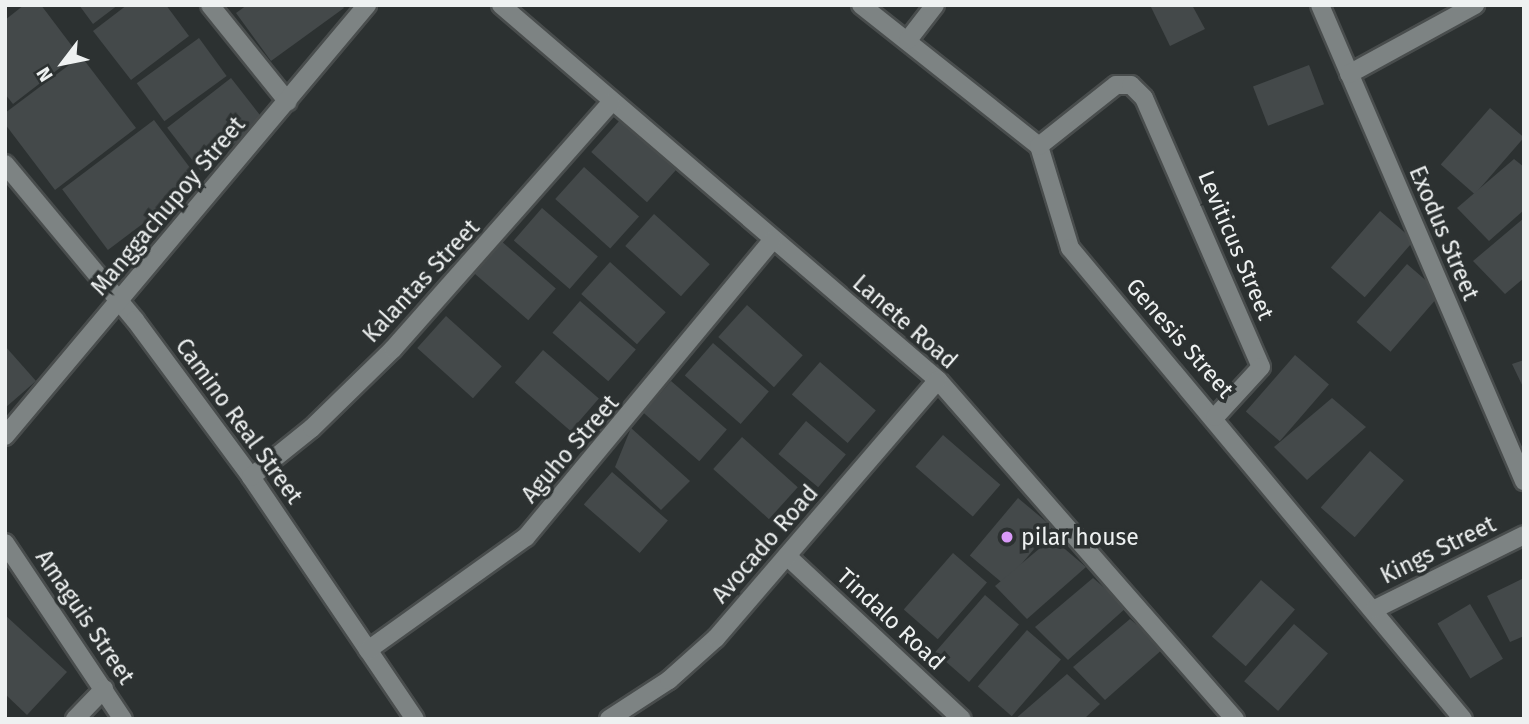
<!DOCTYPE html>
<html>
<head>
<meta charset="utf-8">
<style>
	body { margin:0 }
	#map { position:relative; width:1529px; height:724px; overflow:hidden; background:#2c3131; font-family:"Fira Sans",sans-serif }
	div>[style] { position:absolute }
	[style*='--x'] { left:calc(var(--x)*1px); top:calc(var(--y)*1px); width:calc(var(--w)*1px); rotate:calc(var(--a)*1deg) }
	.building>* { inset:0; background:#44494a; transform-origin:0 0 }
	.roads { filter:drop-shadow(2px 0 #494d4d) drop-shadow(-2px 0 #494d4d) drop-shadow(0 2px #494d4d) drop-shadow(0 -2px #494d4d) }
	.minor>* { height:18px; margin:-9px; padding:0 9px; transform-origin:9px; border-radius:9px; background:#7d8383 }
	.dots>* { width:19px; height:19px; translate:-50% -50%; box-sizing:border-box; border:4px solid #2c3131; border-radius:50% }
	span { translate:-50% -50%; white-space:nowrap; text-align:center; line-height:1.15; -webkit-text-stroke:7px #2c3131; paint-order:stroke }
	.street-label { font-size:23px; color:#eef1f1 }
	.poi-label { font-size:23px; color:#eef1f1 }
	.left { translate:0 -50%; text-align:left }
	.frame { position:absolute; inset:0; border:7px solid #eef1f1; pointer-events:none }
	.north { position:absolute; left:28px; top:28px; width:70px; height:70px; -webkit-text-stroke:5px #2c3131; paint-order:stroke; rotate:238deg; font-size:19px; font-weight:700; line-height:28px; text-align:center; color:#eef1f1 }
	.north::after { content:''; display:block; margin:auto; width:24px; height:32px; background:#eef1f1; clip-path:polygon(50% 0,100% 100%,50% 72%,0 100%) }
</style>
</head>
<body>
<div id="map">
	<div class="building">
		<i style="clip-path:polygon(24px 5px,41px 5px,78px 54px,13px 104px,5px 94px,5px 20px)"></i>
		<i style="clip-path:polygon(79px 5px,118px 5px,93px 24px)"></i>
		<i style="clip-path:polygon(127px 5px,166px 5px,189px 36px,131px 80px,93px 31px)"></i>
		<i style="clip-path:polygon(247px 5px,342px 5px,344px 8px,271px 61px,236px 13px)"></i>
		<i style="clip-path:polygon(1150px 5px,1192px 5px,1205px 29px,1170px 46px)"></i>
		<i style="left:199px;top:38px;width:47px;height:77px;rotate:54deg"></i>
		<i style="clip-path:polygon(81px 56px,136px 128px,55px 190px,5px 124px,5px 113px)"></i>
		<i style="left:1309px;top:65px;width:42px;height:60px;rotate:69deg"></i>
		<i style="left:231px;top:78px;width:54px;height:81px;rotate:52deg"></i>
		<i style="left:1490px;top:108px;width:45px;height:75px;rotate:41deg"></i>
		<i style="left:154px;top:120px;width:76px;height:115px;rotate:53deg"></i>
		<i style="left:620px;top:120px;width:75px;height:43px;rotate:42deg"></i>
		<i style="clip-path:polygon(1514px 159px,1524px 167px,1524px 210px,1489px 241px,1457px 208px)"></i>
		<i style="left:584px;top:167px;width:74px;height:43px;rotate:42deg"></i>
		<i style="left:542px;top:208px;width:74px;height:43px;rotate:41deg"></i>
		<i style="left:1380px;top:211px;width:45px;height:75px;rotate:41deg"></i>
		<i style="left:654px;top:214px;width:75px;height:43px;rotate:42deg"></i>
		<i style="clip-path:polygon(1524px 218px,1524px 278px,1505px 294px,1473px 261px)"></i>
		<i style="left:500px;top:240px;width:74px;height:42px;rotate:41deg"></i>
		<i style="left:610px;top:262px;width:75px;height:43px;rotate:42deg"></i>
		<i style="left:1407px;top:264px;width:45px;height:77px;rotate:41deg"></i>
		<i style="left:580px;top:301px;width:74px;height:42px;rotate:41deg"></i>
		<i style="left:747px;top:305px;width:75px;height:43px;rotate:42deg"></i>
		<i style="left:446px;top:316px;width:75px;height:43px;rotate:42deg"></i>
		<i style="left:713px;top:343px;width:74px;height:43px;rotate:41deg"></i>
		<i style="clip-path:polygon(5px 346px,36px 381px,5px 408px)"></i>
		<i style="left:543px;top:350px;width:74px;height:43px;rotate:41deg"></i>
		<i style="left:1295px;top:355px;width:45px;height:75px;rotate:41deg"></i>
		<i style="clip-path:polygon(1524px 360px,1524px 389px,1512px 364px)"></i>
		<i style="left:820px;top:362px;width:74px;height:43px;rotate:41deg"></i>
		<i style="left:671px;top:381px;width:74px;height:42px;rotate:41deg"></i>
		<i style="clip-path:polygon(1332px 398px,1366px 427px,1307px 480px,1274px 447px)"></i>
		<i style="left:806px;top:421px;width:52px;height:43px;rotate:40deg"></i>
		<i style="clip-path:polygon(631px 428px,690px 481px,661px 510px,615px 467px)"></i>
		<i style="left:943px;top:435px;width:76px;height:42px;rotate:41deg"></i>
		<i style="left:742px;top:437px;width:75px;height:43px;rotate:42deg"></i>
		<i style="left:1370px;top:451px;width:45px;height:75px;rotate:41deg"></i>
		<i style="left:612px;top:472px;width:74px;height:43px;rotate:41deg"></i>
		<i style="left:1018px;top:498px;width:45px;height:75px;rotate:40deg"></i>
		<i style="clip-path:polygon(1052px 538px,1086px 567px,1027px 619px,995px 586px)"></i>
		<i style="left:953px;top:553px;width:45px;height:75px;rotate:41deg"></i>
		<i style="clip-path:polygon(1093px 578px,1127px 607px,1068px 660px,1035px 627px)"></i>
		<i style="clip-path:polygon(1524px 578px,1524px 636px,1510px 642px,1487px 596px)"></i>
		<i style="left:1261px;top:580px;width:45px;height:75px;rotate:41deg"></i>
		<i style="left:985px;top:595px;width:45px;height:76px;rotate:41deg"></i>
		<i style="left:1470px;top:604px;width:64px;height:38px;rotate:59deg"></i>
		<i style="clip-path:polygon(5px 615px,67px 672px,27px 715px,5px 694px)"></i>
		<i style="clip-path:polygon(1130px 619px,1164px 648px,1105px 700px,1073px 667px)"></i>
		<i style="left:1294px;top:624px;width:45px;height:76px;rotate:41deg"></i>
		<i style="left:1027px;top:630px;width:45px;height:75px;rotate:41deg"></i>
		<i style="clip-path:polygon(1067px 674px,1100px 704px,1084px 719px,1015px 719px)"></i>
	</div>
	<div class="roads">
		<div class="minor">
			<i style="--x:210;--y:5;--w:124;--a:51.2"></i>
			<i style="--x:501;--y:5;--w:576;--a:40.63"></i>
			<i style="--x:938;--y:380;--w:451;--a:48.8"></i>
			<i style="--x:861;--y:5;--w:227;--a:38.4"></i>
			<i style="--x:1039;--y:146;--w:107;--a:73.1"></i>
			<i style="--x:1070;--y:248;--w:613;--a:50.16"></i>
			<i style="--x:1320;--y:5;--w:518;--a:66.8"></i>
			<i style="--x:908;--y:40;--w:44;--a:-52.4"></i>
			<i style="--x:1349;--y:74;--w:144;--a:-28.7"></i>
			<i style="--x:1039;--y:146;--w:98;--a:-38.4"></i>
			<i style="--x:1116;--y:85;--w:15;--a:0"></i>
			<i style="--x:1131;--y:85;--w:18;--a:45"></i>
			<i style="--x:1144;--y:98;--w:293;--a:66.5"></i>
			<i style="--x:1261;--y:367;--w:68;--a:132.6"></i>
			<i style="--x:5;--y:164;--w:203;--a:50.2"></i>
			<i style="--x:135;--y:320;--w:195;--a:53.5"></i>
			<i style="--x:251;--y:477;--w:292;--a:55.9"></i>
			<i style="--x:5;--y:436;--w:563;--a:-49.97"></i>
			<i style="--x:251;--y:477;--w:78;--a:-38.8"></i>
			<i style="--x:312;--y:428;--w:113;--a:-44.3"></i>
			<i style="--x:393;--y:349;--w:329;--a:-48.5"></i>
			<i style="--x:5;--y:543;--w:212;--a:56.2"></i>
			<i style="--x:787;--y:556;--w:239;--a:43"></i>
			<i style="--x:1375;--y:609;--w:166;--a:-26.4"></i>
			<i style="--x:368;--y:650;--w:194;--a:-35.6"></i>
			<i style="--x:526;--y:537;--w:385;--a:-50.3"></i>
			<i style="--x:75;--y:719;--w:42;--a:-46"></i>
			<i style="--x:609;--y:719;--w:72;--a:-33"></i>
			<i style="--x:669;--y:680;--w:63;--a:-41.8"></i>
			<i style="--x:716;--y:638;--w:340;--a:-49.3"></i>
		</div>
	</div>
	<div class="dots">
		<i style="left:1007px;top:537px;background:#d99af8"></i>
	</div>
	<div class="street-label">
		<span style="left:168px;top:206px;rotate:-50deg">Manggachupoy Street</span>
		<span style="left:1444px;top:233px;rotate:67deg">Exodus Street</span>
		<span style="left:1236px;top:245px;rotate:67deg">Leviticus Street</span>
		<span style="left:421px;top:281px;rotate:-47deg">Kalantas Street</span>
		<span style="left:905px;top:322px;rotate:41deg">Lanete Road</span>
		<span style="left:1180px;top:338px;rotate:49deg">Genesis Street</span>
		<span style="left:239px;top:421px;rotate:54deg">Camino Real Street</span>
		<span style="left:570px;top:449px;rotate:-49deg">Aguho Street</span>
		<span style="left:765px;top:544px;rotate:-49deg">Avocado Road</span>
		<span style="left:1438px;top:550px;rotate:-26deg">Kings Street</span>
		<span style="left:85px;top:617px;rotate:56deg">Amaguis Street</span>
		<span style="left:891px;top:619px;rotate:43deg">Tindalo Road</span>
	</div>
	<div class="poi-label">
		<span class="left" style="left:1021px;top:537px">pilar house</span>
	</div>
	<div class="frame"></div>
	<div class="north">N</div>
</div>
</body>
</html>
